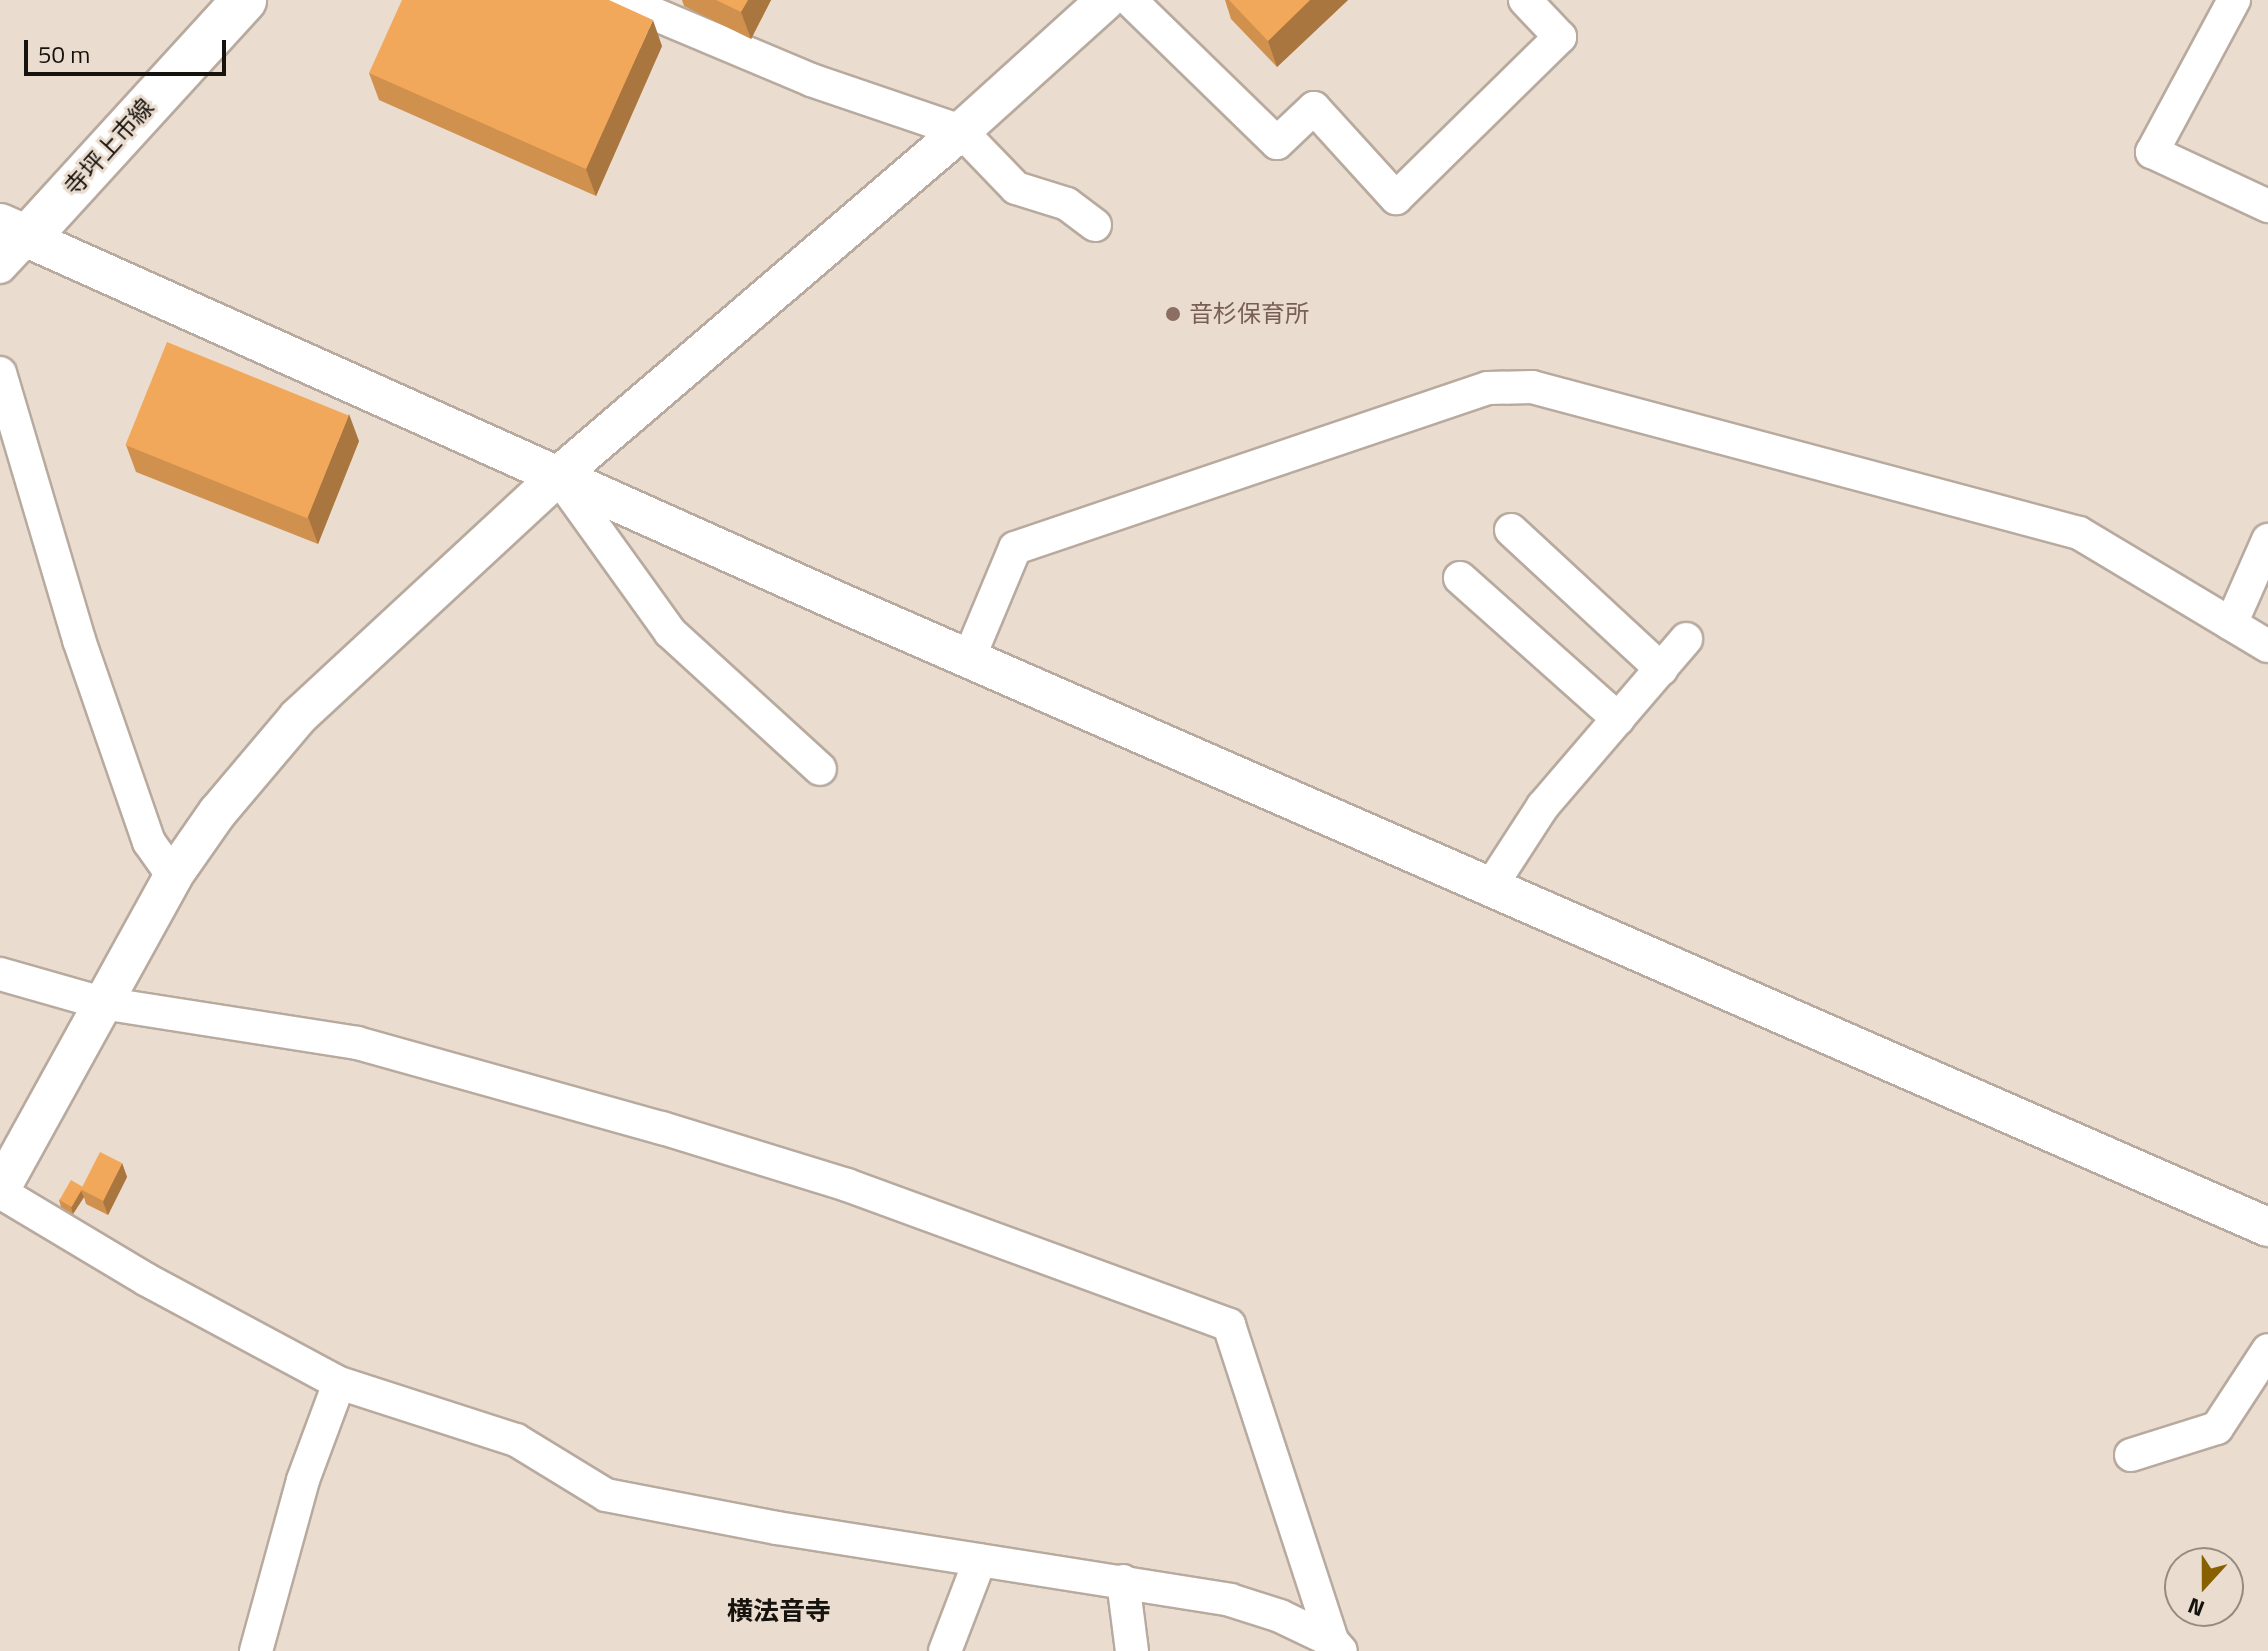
<!DOCTYPE html>
<html>
<head>
<meta charset="utf-8">
<style>
	body { margin:0 }
	#map { position:relative; width:2268px; height:1651px; overflow:hidden; background:#eadccf; font-family:"Titillium Web","Noto Sans JP",sans-serif }
	div>[style] { position:absolute }
	[style*='--x'] { left:calc(var(--x)*1px); top:calc(var(--y)*1px); width:calc(var(--w)*1px); rotate:calc(var(--a)*1deg) }
	.roads { filter:drop-shadow(2px 0 #b8aa9e) drop-shadow(-2px 0 #b8aa9e) drop-shadow(0 2px #b8aa9e) drop-shadow(0 -2px #b8aa9e) }
	.minor>* { height:32px; margin:-16px; padding:0 16px; transform-origin:16px; border-radius:16px; background:#fff }
	.tertiary>* { height:38px; margin:-19px; padding:0 19px; transform-origin:19px; border-radius:19px; background:#fff }
	.secondary>* { height:44px; margin:-22px; padding:0 22px; transform-origin:22px; border-radius:22px; background:#fff }
	.wall>* { inset:0; background:#d0904e }
	.shaded-wall>* { inset:0; background:#a97640 }
	.building>* { inset:0; background:#f2a85b; transform-origin:0 0 }
	.dots>* { width:22px; height:22px; translate:-50% -50%; box-sizing:border-box; border:4px solid #eadccf; border-radius:50% }
	span { translate:-50% -50%; white-space:nowrap; text-align:center; line-height:1.15; -webkit-text-stroke:6px #eadccf; paint-order:stroke }
	.street-label { font-size:24px; color:#16120d }
	.education-label { font-size:24px; color:#785e54 }
	.left { translate:0 -50%; text-align:left }
	.neighbourhood-label { font-size:26px; color:#16120d; font-weight:700 }
	.north { position:absolute; left:2164px; top:1547px; width:80px; height:80px; box-sizing:border-box; background:#eadccf; border:2px solid #958b81; border-radius:50%; rotate:201deg; font-size:22px; font-weight:700; line-height:32px; text-align:center; color:#16120d }
	.north::after { content:''; display:block; margin:auto; width:28px; height:36px; background:#886000; clip-path:polygon(50% 0,100% 100%,50% 72%,0 100%) }
	.scale { position:absolute; left:24px; top:40px; width:202px; height:36px; box-sizing:border-box; border:4px solid #16120d; border-top:0; padding-left:10px; font-size:24px; line-height:28px; white-space:nowrap; color:#16120d; -webkit-text-stroke:6px #eadccf; paint-order:stroke }
</style>
</head>
<body>
<div id="map">
	<div class="roads">
		<div class="minor">
			<i style="--x:621;--y:0;--w:206;--a:22.8"></i>
			<i style="--x:811;--y:80;--w:158;--a:18.8"></i>
			<i style="--x:961;--y:131;--w:79;--a:46"></i>
			<i style="--x:1016;--y:188;--w:53;--a:17.4"></i>
			<i style="--x:1067;--y:204;--w:35;--a:37"></i>
			<i style="--x:1130;--y:0;--w:205;--a:44.2"></i>
			<i style="--x:1277;--y:143;--w:51;--a:-43.4"></i>
			<i style="--x:1314;--y:108;--w:122;--a:47.7"></i>
			<i style="--x:1396;--y:198;--w:230;--a:-44.5"></i>
			<i style="--x:1560;--y:37;--w:51;--a:-133.4"></i>
			<i style="--x:2234;--y:0;--w:173;--a:118.3"></i>
			<i style="--x:2152;--y:152;--w:128;--a:25"></i>
			<i style="--x:0;--y:267;--w:40;--a:-47"></i>
			<i style="--x:0;--y:373;--w:278;--a:73.5"></i>
			<i style="--x:79;--y:640;--w:214;--a:70.9"></i>
			<i style="--x:149;--y:842;--w:42;--a:54.8"></i>
			<i style="--x:558;--y:476;--w:192;--a:54.3"></i>
			<i style="--x:670;--y:632;--w:203;--a:42.4"></i>
			<i style="--x:1511;--y:530;--w:205;--a:42.8"></i>
			<i style="--x:1460;--y:578;--w:212;--a:41.7"></i>
			<i style="--x:2231;--y:624;--w:92;--a:-66.2"></i>
			<i style="--x:969;--y:658;--w:119;--a:-67.3"></i>
			<i style="--x:1015;--y:548;--w:499;--a:-18.7"></i>
			<i style="--x:1488;--y:388;--w:44;--a:-1.3"></i>
			<i style="--x:1532;--y:387;--w:566;--a:14.94"></i>
			<i style="--x:2079;--y:533;--w:220;--a:30.9"></i>
			<i style="--x:1491;--y:886;--w:95;--a:-57"></i>
			<i style="--x:1543;--y:806;--w:220;--a:-49.4"></i>
			<i style="--x:0;--y:974;--w:106;--a:15.9"></i>
			<i style="--x:102;--y:1003;--w:258;--a:8.9"></i>
			<i style="--x:357;--y:1043;--w:317;--a:15.6"></i>
			<i style="--x:662;--y:1128;--w:194;--a:17.1"></i>
			<i style="--x:847;--y:1185;--w:407;--a:20.1"></i>
			<i style="--x:1229;--y:1325;--w:332;--a:71.9"></i>
			<i style="--x:0;--y:1192;--w:171;--a:30.9"></i>
			<i style="--x:147;--y:1280;--w:218;--a:28.2"></i>
			<i style="--x:339;--y:1383;--w:186;--a:17.9"></i>
			<i style="--x:516;--y:1440;--w:105;--a:31.4"></i>
			<i style="--x:606;--y:1495;--w:174;--a:10.9"></i>
			<i style="--x:777;--y:1528;--w:459;--a:9"></i>
			<i style="--x:1230;--y:1600;--w:52;--a:17.7"></i>
			<i style="--x:1280;--y:1616;--w:58;--a:25.7"></i>
			<i style="--x:1332;--y:1641;--w:13;--a:48"></i>
			<i style="--x:2131;--y:1455;--w:90;--a:-17.4"></i>
			<i style="--x:2217;--y:1428;--w:93;--a:-56.8"></i>
			<i style="--x:1123;--y:1581;--w:71;--a:82.7"></i>
			<i style="--x:256;--y:1651;--w:177;--a:-74.6"></i>
			<i style="--x:303;--y:1480;--w:103;--a:-69.6"></i>
			<i style="--x:945;--y:1651;--w:97;--a:-69"></i>
		</div>
		<div class="tertiary">
			<i style="--x:27;--y:238;--w:897;--a:24.14"></i>
			<i style="--x:846;--y:605;--w:1552;--a:23.63"></i>
			<i style="--x:0;--y:1190;--w:359;--a:-61.1"></i>
			<i style="--x:173;--y:876;--w:77;--a:-55.1"></i>
			<i style="--x:217;--y:813;--w:126;--a:-49.8"></i>
			<i style="--x:298;--y:717;--w:355;--a:-42.8"></i>
			<i style="--x:558;--y:476;--w:531;--a:-40.57"></i>
			<i style="--x:961;--y:131;--w:195;--a:-42.1"></i>
		</div>
		<div class="secondary">
			<i style="--x:0;--y:226;--w:30;--a:24"></i>
			<i style="--x:27;--y:238;--w:322;--a:-47.6"></i>
		</div>
	</div>
	<div class="wall">
		<i style="clip-path:polygon(682px 0,771px 0,751px 39px,684px 6px)"></i>
		<i style="clip-path:polygon(1225px 0,1348px 0,1277px 67px,1231px 19px)"></i>
		<i style="clip-path:polygon(662px 46px,596px 196px,379px 100px,369px 73px)"></i>
		<i style="clip-path:polygon(359px 441px,318px 544px,136px 472px,126px 445px)"></i>
		<i style="clip-path:polygon(122px 1163px,127px 1177px,108px 1215px,86px 1204px,84px 1197px,73px 1214px,61px 1207px,59px 1200px,83px 1187px)"></i>
	</div>
	<div class="shaded-wall">
		<i style="clip-path:polygon(748px 0,771px 0,751px 39px,741px 12px)"></i>
		<i style="clip-path:polygon(1310px 0,1348px 0,1277px 67px,1268px 41px)"></i>
		<i style="clip-path:polygon(653px 20px,662px 46px,596px 196px,586px 169px)"></i>
		<i style="clip-path:polygon(349px 414px,359px 441px,318px 544px,308px 517px)"></i>
		<i style="clip-path:polygon(122px 1163px,127px 1177px,108px 1215px,103px 1202px)"></i>
		<i style="clip-path:polygon(81px 1191px,84px 1197px,73px 1214px,71px 1207px)"></i>
	</div>
	<div class="building">
		<i style="clip-path:polygon(402px 0,609px 0,653px 20px,586px 169px,369px 73px)"></i>
		<i style="clip-path:polygon(716px 0,748px 0,741px 12px)"></i>
		<i style="clip-path:polygon(1229px 0,1310px 0,1268px 41px)"></i>
		<i style="left:167px;top:342px;width:196px;height:111px;rotate:22deg"></i>
		<i style="left:100px;top:1152px;width:25px;height:42px;rotate:27deg"></i>
		<i style="left:71px;top:1180px;width:14px;height:23px;rotate:30deg"></i>
	</div>
	<div class="dots">
		<i style="left:1173px;top:314px;background:#8d6e63"></i>
	</div>
	<div class="street-label">
		<span style="left:109px;top:147px;rotate:-48deg">寺坪上市線</span>
	</div>
	<div class="education-label">
		<span class="left" style="left:1189px;top:314px">音杉保育所</span>
	</div>
	<div class="neighbourhood-label">
		<span style="left:779px;top:1611px">横法音寺</span>
	</div>
	<div class="north">N</div>
	<div class="scale">50 m</div>
</div>
</body>
</html>
